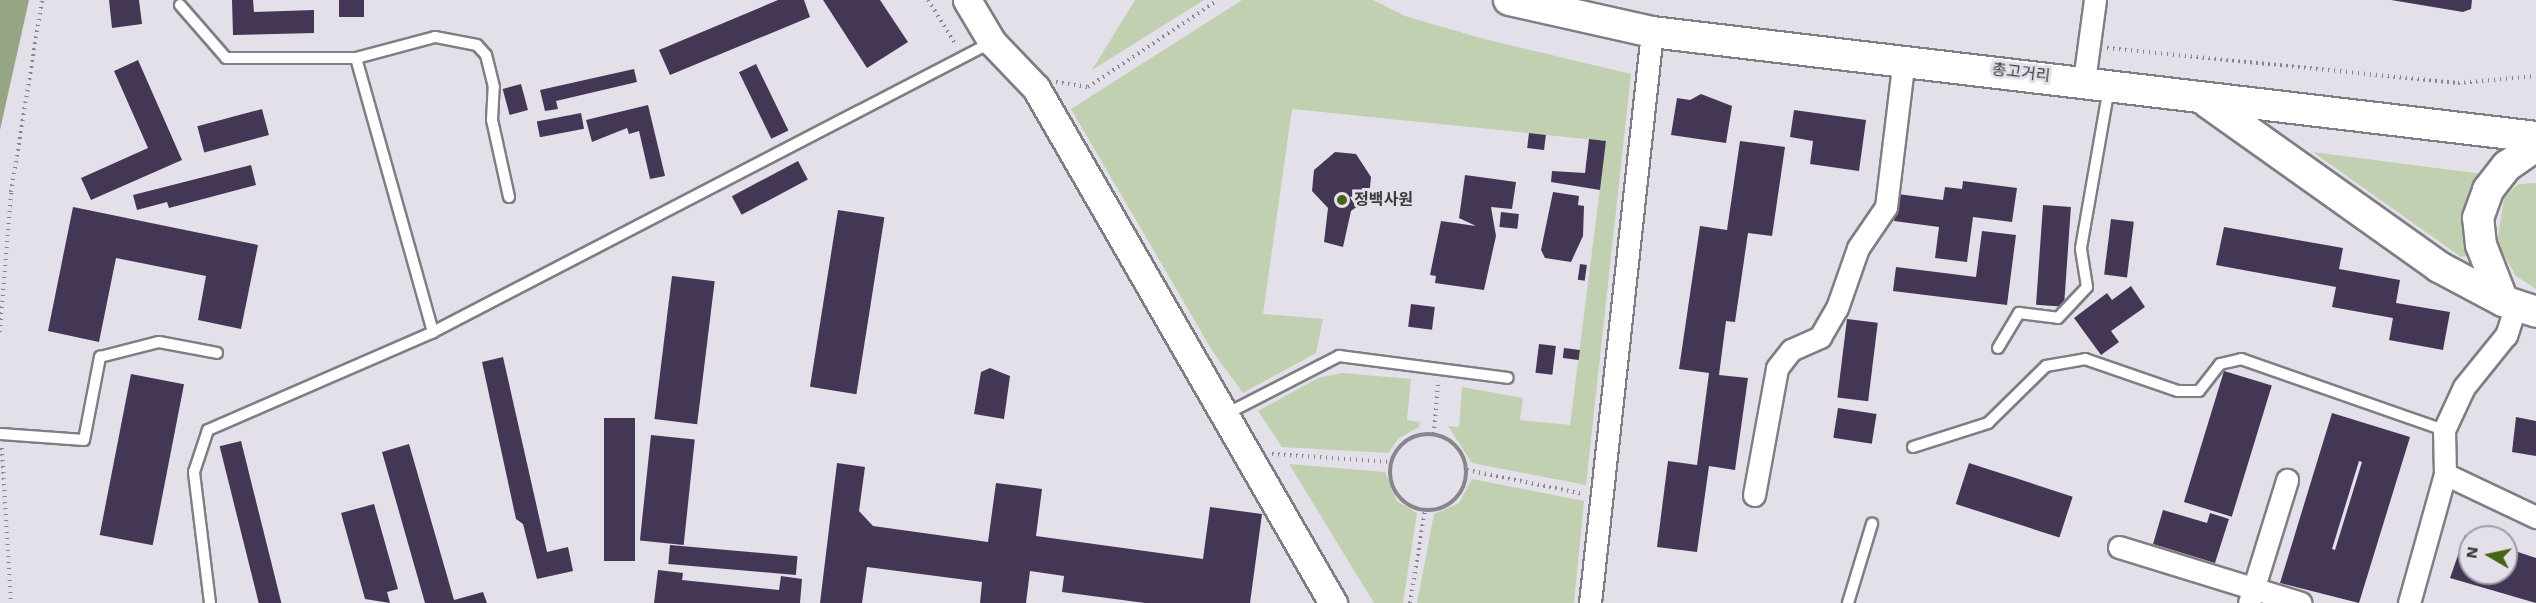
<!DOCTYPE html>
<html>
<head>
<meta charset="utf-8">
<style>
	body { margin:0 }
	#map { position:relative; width:2536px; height:603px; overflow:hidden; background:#e4e0ea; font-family:"Work Sans","Noto Sans KR",sans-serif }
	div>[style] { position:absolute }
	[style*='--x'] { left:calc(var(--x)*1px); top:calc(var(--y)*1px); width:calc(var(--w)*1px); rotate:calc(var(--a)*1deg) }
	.green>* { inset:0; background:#c2d0b2 }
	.water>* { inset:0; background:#96a684 }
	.building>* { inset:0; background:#443755; transform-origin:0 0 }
	.path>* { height:4px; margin-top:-2px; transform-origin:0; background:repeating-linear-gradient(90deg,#88868c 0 1.5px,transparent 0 6px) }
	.path>.ring { margin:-2px; padding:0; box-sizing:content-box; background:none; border:4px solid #88868c; border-radius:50% }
	.roads { filter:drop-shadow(2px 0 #807d85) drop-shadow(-2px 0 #807d85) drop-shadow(0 2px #807d85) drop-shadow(0 -2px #807d85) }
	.service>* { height:10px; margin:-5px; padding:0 5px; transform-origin:5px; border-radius:5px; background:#fff }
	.minor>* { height:21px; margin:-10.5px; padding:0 10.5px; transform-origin:10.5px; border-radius:10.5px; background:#fff }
	.tertiary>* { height:27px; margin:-13.5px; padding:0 13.5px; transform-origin:13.5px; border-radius:13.5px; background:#fff }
	.secondary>* { height:30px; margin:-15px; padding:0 15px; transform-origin:15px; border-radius:15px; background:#fff }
	.dots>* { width:16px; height:16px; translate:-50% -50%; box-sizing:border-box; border:3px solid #e4e0ea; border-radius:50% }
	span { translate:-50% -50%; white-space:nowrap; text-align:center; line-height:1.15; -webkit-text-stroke:6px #e4e0ea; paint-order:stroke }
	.street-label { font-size:16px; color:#3c3a3e }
	.poi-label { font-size:16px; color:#3c3a3e; font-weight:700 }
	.left { translate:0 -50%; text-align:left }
	.north { position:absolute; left:2458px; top:525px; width:60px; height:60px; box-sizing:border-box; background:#e4e0ea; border:2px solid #a19ea5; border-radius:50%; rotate:279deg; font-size:16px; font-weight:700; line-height:24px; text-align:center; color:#3c3a3e }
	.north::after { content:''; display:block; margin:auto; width:21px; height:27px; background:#476316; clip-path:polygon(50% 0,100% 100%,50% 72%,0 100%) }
</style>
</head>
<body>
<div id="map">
	<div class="green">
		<i style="clip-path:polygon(1135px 0,1204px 0,1092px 70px)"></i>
		<i style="clip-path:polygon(1242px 0,1373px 0,1405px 16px,1484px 39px,1631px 74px,1586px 485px,1472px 463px,1448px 426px,1459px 427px,1462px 387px,1523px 398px,1520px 420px,1570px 425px,1606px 141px,1292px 109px,1263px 314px,1323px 319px,1316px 353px,1243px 393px,1213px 352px,1071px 109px)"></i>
		<i style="clip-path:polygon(2313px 152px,2490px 175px,2472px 255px,2461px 257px)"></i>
		<i style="clip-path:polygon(2536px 183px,2536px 289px,2516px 276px,2497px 243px,2504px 198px,2518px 184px)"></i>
		<i style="clip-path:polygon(1343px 373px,1411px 379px,1407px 420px,1420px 422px,1419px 427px,1399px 438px,1388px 453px,1282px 447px,1258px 411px,1318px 378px)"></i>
		<i style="clip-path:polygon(1289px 464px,1385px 472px,1397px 501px,1417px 513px,1403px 603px,1374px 603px)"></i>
		<i style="clip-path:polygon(1472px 479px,1584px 501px,1574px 603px,1417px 603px,1434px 514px,1459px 503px)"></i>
	</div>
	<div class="water">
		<i style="clip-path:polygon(0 0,29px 0,0 130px)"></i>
	</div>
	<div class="building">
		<i style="clip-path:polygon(109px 0,139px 0,142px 24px,112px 28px)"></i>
		<i style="clip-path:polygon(232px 0,253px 0,254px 12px,314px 10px,314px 33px,233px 35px)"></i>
		<i style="left:339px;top:0;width:25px;height:17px"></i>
		<i style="clip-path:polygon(804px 0,810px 17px,670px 75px,659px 50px,778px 0)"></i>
		<i style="clip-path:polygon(823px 0,880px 0,908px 42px,867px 68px)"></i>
		<i style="clip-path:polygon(2391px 0,2472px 0,2471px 9px,2463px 12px)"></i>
		<i style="clip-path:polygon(138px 60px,182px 160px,91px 200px,81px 178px,148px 148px,114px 71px)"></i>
		<i style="left:756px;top:64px;width:74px;height:19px;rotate:64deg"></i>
		<i style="clip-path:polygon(634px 69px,637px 82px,556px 101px,558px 109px,545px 111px,540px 90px)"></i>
		<i style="left:521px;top:84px;width:27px;height:19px;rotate:75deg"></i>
		<i style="clip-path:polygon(1701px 94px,1732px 106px,1726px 143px,1671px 135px,1677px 98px,1690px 100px)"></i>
		<i style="clip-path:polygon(648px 105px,665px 176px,650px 179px,639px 131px,629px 134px,627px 128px,592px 142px,586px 120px)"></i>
		<i style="left:262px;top:109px;width:27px;height:67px;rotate:75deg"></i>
		<i style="clip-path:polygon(1794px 110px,1866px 120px,1859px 171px,1810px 164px,1813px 141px,1790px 137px)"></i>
		<i style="left:581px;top:113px;width:16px;height:45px;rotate:79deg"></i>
		<i style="left:1529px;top:133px;width:17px;height:15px;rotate:7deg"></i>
		<i style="clip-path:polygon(1589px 139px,1606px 141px,1600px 190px,1551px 182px,1552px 171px,1585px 173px)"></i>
		<i style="clip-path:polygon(1740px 141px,1785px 147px,1772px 236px,1748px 233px,1735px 322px,1726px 321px,1719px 375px,1748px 378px,1735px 470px,1709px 466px,1697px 552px,1657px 547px,1668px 461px,1697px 465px,1709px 373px,1679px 369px,1700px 226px,1727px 230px)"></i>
		<i style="clip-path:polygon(1335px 152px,1356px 154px,1371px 177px,1369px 198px,1351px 211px,1343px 247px,1324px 242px,1328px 208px,1312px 191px,1314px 170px)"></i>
		<i style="left:798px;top:161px;width:21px;height:75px;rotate:62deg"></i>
		<i style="clip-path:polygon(251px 165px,256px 185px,169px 208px,167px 202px,137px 210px,133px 195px)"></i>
		<i style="clip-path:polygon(1465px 175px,1516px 182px,1512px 209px,1491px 207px,1496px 236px,1484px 290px,1435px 283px,1436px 276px,1430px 275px,1441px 221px,1476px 226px,1459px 218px)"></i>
		<i style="clip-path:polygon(1963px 181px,2017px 188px,2012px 222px,1973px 217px,1967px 262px,1935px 258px,1939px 227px,1894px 221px,1898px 194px,1943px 200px,1945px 187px,1962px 189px)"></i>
		<i style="clip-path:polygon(1553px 192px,1579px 196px,1578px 205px,1584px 206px,1583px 236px,1571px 262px,1545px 258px,1541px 250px)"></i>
		<i style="left:2043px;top:205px;width:28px;height:100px;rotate:4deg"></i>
		<i style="clip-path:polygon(73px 207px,258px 245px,241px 329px,198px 320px,206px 276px,116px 258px,99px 342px,48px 331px)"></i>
		<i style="left:838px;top:210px;width:47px;height:179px;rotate:9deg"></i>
		<i style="left:1501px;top:212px;width:18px;height:15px;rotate:6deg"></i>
		<i style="left:2111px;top:219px;width:23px;height:56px;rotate:7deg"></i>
		<i style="clip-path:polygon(2224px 227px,2343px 248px,2339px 269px,2400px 280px,2396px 303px,2450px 312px,2443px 350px,2389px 340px,2393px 318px,2332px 307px,2336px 287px,2216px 265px)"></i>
		<i style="clip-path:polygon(1982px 231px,2016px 235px,2007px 305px,1893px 291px,1896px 267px,1976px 277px)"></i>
		<i style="left:1580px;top:264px;width:7px;height:16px;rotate:8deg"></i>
		<i style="left:672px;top:276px;width:43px;height:144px;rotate:7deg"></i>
		<i style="clip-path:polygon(2131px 286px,2145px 307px,2111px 331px,2119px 342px,2101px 355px,2074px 318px,2107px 293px,2112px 300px)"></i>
		<i style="left:1411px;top:304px;width:24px;height:23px;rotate:7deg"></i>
		<i style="left:1847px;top:319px;width:31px;height:79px;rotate:7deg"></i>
		<i style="left:1539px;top:344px;width:17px;height:29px;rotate:7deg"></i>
		<i style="left:1564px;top:348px;width:16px;height:10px;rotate:7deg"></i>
		<i style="clip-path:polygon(503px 357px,547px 552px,568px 547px,573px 571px,537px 579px,523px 524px,516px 519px,482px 362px)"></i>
		<i style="clip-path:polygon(990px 368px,1010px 376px,1004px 419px,974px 414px,981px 372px)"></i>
		<i style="left:2224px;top:371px;width:50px;height:137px;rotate:17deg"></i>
		<i style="left:131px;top:374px;width:54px;height:164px;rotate:11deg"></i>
		<i style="left:1838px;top:408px;width:39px;height:30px;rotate:9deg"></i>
		<i style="clip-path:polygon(evenodd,2332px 413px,2410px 437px,2359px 603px,2280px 583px,2332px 413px,2359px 461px,2362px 462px,2335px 550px,2332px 549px,2359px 461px)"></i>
		<i style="clip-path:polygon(2516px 417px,2536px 421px,2536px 456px,2512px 452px)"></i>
		<i style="left:604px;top:418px;width:31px;height:143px"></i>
		<i style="left:651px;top:435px;width:44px;height:106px;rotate:6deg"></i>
		<i style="left:241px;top:441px;width:167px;height:22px;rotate:76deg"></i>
		<i style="clip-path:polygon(409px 444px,454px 600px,483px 592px,487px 603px,425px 603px,382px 452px)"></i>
		<i style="clip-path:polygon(837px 463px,865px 467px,859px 511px,873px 526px,988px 542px,996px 483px,1042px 489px,1036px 536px,1203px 559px,1210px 507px,1262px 514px,1250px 603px,1145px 603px,1062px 592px,1064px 576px,1030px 571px,1026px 603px,980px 603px,982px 582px,867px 567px,862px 603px,820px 603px)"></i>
		<i style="left:1969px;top:463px;width:109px;height:43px;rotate:18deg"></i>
		<i style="clip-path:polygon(374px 504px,398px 589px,387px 592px,390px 603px,365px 599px,341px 513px)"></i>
		<i style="clip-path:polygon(2163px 510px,2207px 523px,2210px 513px,2229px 519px,2215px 563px,2153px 544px)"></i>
		<i style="clip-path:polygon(2465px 535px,2470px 536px,2470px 573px,2506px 573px,2506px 548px,2536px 558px,2536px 603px,2450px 578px)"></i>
		<i style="left:670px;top:545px;width:128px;height:19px;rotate:5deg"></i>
		<i style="clip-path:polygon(658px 570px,683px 573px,682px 580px,779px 590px,781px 576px,802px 579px,800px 603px,654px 603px)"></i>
	</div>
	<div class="path">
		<i style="--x:928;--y:0;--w:53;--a:58.1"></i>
		<i style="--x:2107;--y:48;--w:353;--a:5.7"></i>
		<i style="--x:2458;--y:83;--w:78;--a:-5.1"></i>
		<i style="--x:1056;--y:82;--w:32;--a:9"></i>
		<i style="--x:1088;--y:87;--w:156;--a:-33.8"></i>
		<i style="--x:0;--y:332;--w:140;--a:-85.5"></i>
		<i style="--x:11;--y:192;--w:194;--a:-80.8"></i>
		<i class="ring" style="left:1390px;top:434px;width:72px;height:72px"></i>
		<i style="--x:1434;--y:434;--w:50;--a:-85.4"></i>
		<i style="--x:2;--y:448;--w:155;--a:86.7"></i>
		<i style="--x:1272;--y:454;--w:119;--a:3.8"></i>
		<i style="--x:1467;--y:470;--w:119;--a:11.6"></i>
		<i style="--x:1410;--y:603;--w:94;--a:-80.8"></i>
	</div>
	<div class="roads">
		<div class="service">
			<i style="--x:180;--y:5;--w:70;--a:49"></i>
			<i style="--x:226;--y:58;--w:130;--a:0"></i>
			<i style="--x:509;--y:197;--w:79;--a:-102.4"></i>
			<i style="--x:492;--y:120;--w:33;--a:-87"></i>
			<i style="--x:494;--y:87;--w:33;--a:-104"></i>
			<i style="--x:486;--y:55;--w:13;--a:-132"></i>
			<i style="--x:477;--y:45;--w:43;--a:-169.2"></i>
			<i style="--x:435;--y:37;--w:82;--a:165.1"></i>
			<i style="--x:356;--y:58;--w:285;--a:74.3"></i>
			<i style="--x:433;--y:332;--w:630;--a:-27.42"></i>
			<i style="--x:1998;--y:348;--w:41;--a:-59"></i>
			<i style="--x:2019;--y:313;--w:39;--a:7"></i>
			<i style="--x:2058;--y:318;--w:42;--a:-46.9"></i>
			<i style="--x:2087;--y:287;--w:39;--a:-99"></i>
			<i style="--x:2081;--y:248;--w:162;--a:-80.1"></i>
			<i style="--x:1228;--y:413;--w:125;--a:-27.2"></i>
			<i style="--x:1339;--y:356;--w:170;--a:7.4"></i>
			<i style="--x:1;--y:434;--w:83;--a:4.1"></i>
			<i style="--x:84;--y:440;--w:85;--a:-79.1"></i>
			<i style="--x:100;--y:357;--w:61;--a:-14.3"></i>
			<i style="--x:159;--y:342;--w:59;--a:10.7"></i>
			<i style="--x:1913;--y:447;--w:79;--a:-17.7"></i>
			<i style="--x:1988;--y:423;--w:81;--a:-44.5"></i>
			<i style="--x:2046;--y:366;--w:40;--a:-10"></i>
			<i style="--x:2085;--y:359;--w:98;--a:19"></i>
			<i style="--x:2178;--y:391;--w:21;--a:0"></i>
			<i style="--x:2199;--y:391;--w:34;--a:-52"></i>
			<i style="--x:2220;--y:364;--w:22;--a:-13"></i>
			<i style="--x:2241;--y:359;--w:215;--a:19.3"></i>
			<i style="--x:210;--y:603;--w:132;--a:-97"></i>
			<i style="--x:194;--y:472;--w:44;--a:-71.6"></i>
			<i style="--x:208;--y:430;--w:245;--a:-23.5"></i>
			<i style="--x:1848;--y:603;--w:83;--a:-73.1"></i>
		</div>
		<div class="minor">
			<i style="--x:2084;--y:81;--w:82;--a:-82.3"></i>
			<i style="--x:2516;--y:305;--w:32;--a:108"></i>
			<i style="--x:2506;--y:335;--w:67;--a:128.9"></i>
			<i style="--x:2464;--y:387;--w:47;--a:114.9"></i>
			<i style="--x:2444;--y:430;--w:44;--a:88.7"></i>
			<i style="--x:2445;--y:474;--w:101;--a:25.3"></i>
			<i style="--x:1754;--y:495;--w:129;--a:-79.7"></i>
			<i style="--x:1777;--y:368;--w:23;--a:-52"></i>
			<i style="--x:1791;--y:350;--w:32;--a:-24"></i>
			<i style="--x:1820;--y:337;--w:34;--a:-60"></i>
			<i style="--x:1837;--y:308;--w:64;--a:-70.7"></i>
			<i style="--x:1858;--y:248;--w:50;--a:-55.7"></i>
			<i style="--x:1886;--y:207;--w:150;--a:-83.1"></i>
			<i style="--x:2119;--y:547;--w:190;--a:17.1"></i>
			<i style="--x:1590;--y:603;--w:574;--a:-83.8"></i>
			<i style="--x:2249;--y:603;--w:129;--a:-72.8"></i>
			<i style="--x:2409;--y:603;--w:134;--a:-74.4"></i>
		</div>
		<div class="tertiary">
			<i style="--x:967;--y:0;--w:49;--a:59.2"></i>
			<i style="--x:992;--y:42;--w:64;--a:46.3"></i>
			<i style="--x:1036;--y:88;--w:595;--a:60.03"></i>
		</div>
		<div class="secondary">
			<i style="--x:1509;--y:0;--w:147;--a:12.6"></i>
			<i style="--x:1652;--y:32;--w:890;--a:6.77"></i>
			<i style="--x:2207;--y:102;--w:285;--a:35.4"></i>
			<i style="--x:2439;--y:267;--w:72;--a:28"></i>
			<i style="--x:2503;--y:301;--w:35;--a:18"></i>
			<i style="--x:2503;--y:301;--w:60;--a:-111.4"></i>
			<i style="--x:2481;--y:245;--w:27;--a:-96"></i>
			<i style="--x:2478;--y:218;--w:30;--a:-70"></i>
			<i style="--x:2488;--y:190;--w:31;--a:-52"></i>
			<i style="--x:2507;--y:166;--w:35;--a:-35"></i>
		</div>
	</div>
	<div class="dots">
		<i style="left:1342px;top:200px;background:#476316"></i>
	</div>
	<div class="street-label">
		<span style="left:2021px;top:73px;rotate:7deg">총고거리</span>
	</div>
	<div class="poi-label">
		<span class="left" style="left:1354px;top:200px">정백사원</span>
	</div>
	<div class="north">N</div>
</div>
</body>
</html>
